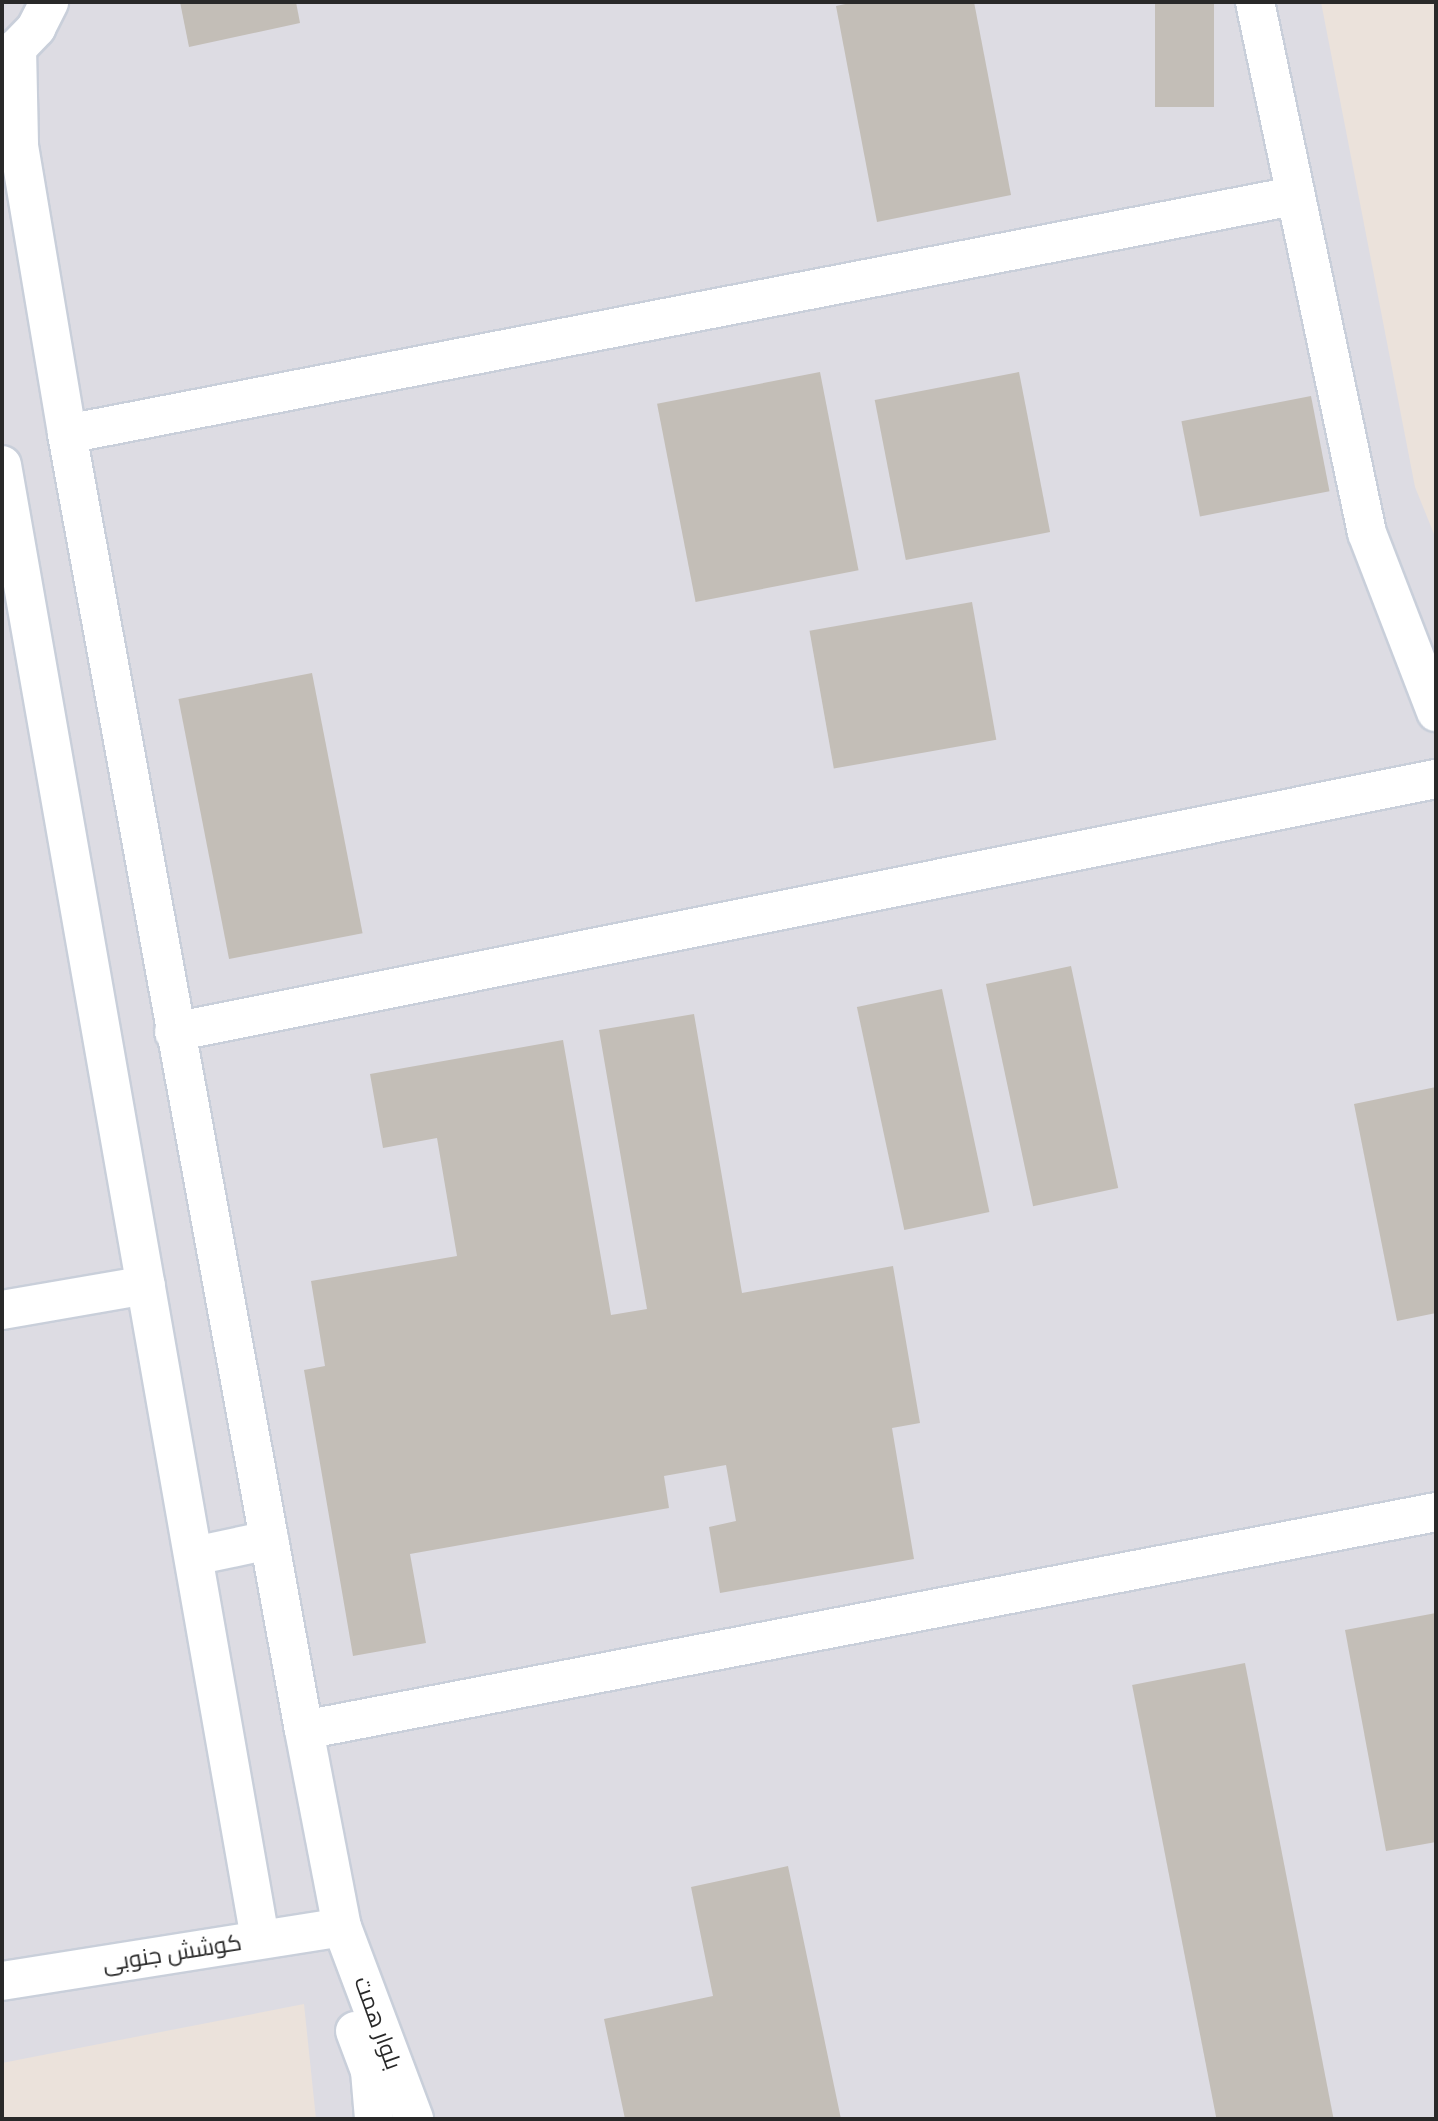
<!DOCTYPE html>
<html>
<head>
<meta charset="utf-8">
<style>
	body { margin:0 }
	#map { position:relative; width:1438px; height:2121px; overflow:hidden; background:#ebe2db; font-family:"Public Sans",Cairo,sans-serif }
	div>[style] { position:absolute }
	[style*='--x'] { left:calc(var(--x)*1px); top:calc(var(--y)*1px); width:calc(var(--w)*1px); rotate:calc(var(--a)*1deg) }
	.industrial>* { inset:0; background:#dddce3 }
	.building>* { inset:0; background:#c3beb7; transform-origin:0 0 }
	.roads { filter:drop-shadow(2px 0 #c9cfda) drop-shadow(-2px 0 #c9cfda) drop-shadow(0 2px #c9cfda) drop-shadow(0 -2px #c9cfda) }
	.minor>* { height:38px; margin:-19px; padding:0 19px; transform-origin:19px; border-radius:19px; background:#fff }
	span { translate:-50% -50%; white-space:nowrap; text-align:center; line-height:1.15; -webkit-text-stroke:5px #fff; paint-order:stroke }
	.street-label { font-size:23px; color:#292929 }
	.frame { position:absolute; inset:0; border:4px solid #292929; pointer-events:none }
</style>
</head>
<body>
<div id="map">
	<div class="industrial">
		<i style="clip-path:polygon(2px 2px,1321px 2px,1415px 487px,1436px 539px,1436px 2119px,316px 2119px,304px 2004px,2px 2063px)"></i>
	</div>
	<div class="building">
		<i style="clip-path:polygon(180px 2px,296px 2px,300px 23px,189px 47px)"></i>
		<i style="clip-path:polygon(855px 2px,974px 2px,1011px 195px,877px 222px,836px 6px)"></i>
		<i style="left:1155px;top:2px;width:59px;height:105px"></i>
		<i style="left:820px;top:372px;width:202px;height:166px;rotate:79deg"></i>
		<i style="left:1019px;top:372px;width:163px;height:147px;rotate:79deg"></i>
		<i style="left:1311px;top:396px;width:97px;height:132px;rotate:79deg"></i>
		<i style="left:972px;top:602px;width:140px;height:165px;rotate:80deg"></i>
		<i style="left:312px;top:673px;width:265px;height:136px;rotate:79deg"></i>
		<i style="left:1071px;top:966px;width:227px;height:87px;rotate:78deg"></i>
		<i style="left:942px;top:989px;width:228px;height:87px;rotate:78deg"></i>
		<i style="clip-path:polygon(694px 1014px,742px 1293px,893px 1266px,920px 1423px,892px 1428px,914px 1559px,720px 1593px,709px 1527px,736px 1521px,726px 1465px,664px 1476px,669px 1508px,410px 1554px,426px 1643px,353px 1656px,304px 1370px,325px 1366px,311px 1281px,457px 1256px,437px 1138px,383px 1148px,370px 1074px,563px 1040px,611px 1315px,647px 1309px,599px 1030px)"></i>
		<i style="clip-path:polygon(1436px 1087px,1436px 1313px,1397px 1321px,1354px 1104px)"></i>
		<i style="clip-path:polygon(1436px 1613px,1436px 1842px,1386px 1851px,1345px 1630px)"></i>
		<i style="left:1245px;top:1663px;width:465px;height:115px;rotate:79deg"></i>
		<i style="clip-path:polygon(788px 1866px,841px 2119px,625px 2119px,604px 2019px,713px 1996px,691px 1887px)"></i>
	</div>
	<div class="roads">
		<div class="minor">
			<i style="--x:1255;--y:2;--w:543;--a:78.09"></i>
			<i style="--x:1367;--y:533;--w:192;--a:68.9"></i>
			<i style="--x:17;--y:48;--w:98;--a:88.8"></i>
			<i style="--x:19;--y:146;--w:292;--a:80.5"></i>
			<i style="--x:67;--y:434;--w:1317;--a:79.64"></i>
			<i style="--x:304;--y:1730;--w:201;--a:79.1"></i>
			<i style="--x:342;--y:1927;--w:205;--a:69.4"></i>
			<i style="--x:2;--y:58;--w:18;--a:-34"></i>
			<i style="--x:17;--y:48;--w:28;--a:-46"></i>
			<i style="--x:36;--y:28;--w:29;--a:-63"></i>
			<i style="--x:67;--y:434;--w:1250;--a:-10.98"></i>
			<i style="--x:2;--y:465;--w:1496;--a:80.07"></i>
			<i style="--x:174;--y:1032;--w:1287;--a:-11.34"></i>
			<i style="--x:2;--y:1310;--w:146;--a:-9.8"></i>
			<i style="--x:194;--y:1556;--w:77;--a:-12"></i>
			<i style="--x:304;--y:1730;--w:1153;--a:-10.9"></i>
			<i style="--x:2;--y:1981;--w:344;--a:-9"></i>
			<i style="--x:355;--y:2031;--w:43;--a:69.4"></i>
			<i style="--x:370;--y:2071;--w:48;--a:85.2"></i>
		</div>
	</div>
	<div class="street-label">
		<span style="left:172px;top:1953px;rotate:-9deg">کوشش جنوبی</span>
		<span style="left:378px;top:2023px;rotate:70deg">بلوار همت</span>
	</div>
	<div class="frame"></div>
</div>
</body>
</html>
